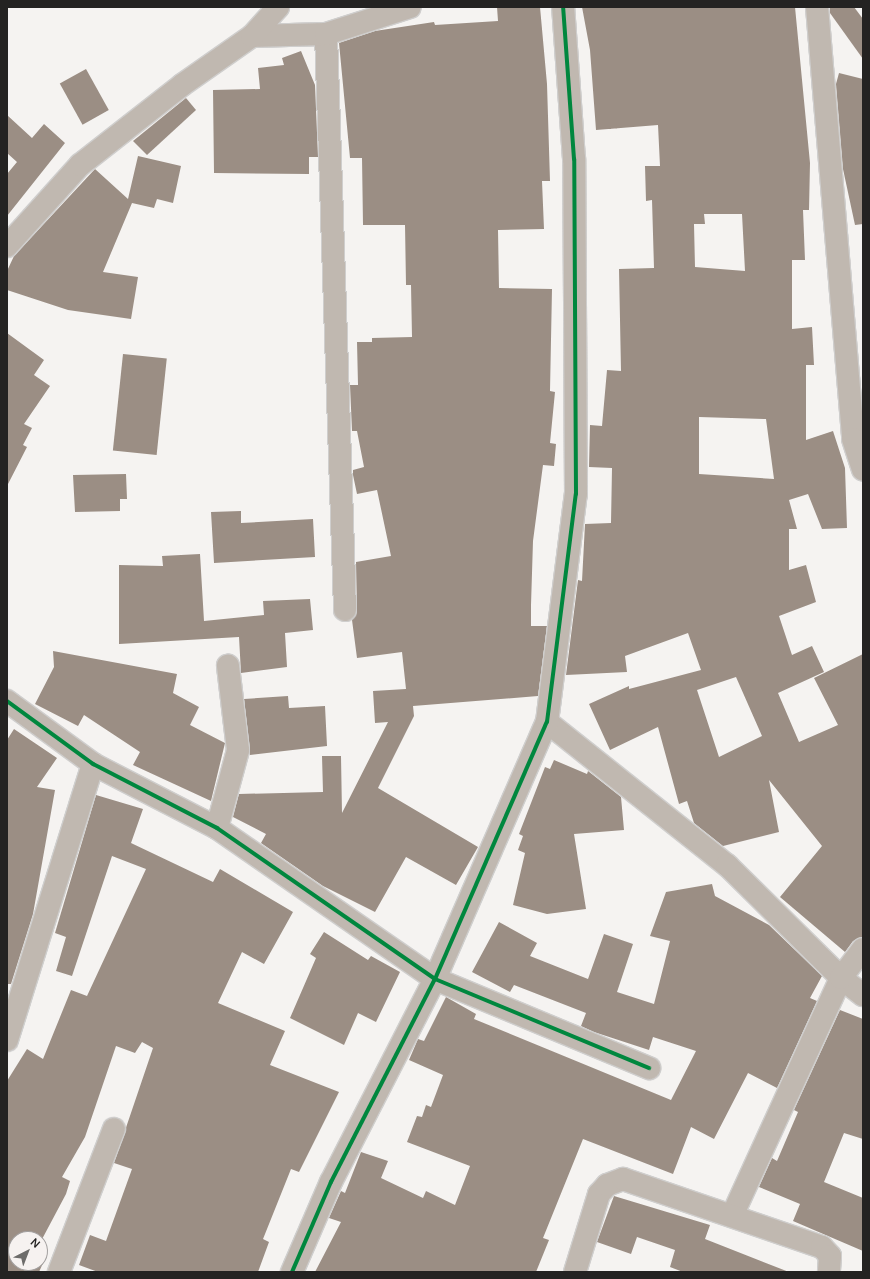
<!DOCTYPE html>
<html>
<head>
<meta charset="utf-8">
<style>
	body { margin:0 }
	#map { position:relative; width:870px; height:1279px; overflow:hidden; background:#f5f3f1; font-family:Manrope,sans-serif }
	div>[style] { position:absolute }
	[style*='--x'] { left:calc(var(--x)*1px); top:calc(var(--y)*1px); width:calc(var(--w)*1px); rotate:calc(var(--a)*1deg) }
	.building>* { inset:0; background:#9b8e84; transform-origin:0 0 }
	.roads { filter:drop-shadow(1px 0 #cfcecd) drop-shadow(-1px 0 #cfcecd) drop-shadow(0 1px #cfcecd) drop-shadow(0 -1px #cfcecd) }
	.minor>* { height:22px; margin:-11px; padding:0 11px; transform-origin:11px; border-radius:11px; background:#c0b8b0 }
	.cycleway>* { height:4px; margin:-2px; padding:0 2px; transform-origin:2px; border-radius:2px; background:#00873e }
	span { translate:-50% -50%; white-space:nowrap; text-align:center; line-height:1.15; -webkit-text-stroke:4px #f6f2f0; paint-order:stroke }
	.frame { position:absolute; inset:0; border:8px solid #242322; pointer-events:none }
	.north { position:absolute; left:8px; top:1231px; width:40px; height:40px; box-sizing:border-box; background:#f6f2f0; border:1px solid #a29f9e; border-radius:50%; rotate:42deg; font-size:11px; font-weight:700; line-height:16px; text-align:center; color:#242322 }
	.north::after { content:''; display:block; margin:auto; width:14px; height:18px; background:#6d6c6a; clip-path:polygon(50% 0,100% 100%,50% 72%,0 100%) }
</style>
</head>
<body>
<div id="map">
	<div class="building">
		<i style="clip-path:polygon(497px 7px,540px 7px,547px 84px,550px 181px,542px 181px,544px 229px,498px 230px,499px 288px,552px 289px,550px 391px,555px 392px,550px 443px,556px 444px,554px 466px,543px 465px,533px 541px,531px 605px,531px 626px,547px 626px,538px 696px,413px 706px,414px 716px,378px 788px,478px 847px,456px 885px,406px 857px,375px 912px,323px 886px,261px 843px,266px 834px,233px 817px,239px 794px,323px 792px,322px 756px,341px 756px,342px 813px,388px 722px,375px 723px,373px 691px,406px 689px,402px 652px,357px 658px,352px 620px,357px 610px,356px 562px,391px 556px,377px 490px,357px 494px,353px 475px,353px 470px,364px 467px,357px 431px,352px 431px,350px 385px,358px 385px,357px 342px,372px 342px,372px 338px,412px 337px,411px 285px,406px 285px,405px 225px,363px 225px,362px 158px,350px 158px,339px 43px,375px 31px,434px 22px,435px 25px,498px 21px)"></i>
		<i style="clip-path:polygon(evenodd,582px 7px,795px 7px,810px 163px,809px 210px,803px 210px,805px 260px,792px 260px,792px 329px,812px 327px,814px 365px,806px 365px,806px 440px,833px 431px,845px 468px,847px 528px,822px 529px,808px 494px,789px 500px,797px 529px,789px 529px,789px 570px,806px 565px,816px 602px,779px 616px,792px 655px,812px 646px,824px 672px,778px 693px,799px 742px,838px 725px,814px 678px,863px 654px,863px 937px,853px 941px,845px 952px,780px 897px,822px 846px,769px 780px,779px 832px,723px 846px,694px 823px,687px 801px,679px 804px,658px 727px,610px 750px,589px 704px,629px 686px,629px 689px,701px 670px,688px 633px,625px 656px,627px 672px,566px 675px,578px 580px,582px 581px,585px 524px,611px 523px,612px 468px,589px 467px,590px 425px,602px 426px,607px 370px,621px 371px,619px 269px,654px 268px,652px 200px,646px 201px,645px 166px,660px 166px,658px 125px,596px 130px,590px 50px,582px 7px,704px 214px,742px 214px,745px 271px,695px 267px,694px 224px,705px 224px,704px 214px,582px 7px,699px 417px,766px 419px,774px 479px,699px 474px,699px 417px,582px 7px,736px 677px,762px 736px,719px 757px,697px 690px,736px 677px)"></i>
		<i style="clip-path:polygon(830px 7px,854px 7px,863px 19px,863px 59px,830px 13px)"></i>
		<i style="clip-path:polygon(301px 51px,315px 85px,318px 157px,309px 157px,309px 174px,214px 173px,213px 90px,260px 89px,258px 68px,284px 65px,282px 58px)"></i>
		<i style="left:86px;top:69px;width:47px;height:30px;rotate:61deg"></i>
		<i style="clip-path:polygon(839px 73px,863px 79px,863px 224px,855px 225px,843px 169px,836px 84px)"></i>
		<i style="clip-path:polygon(186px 98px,196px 110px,147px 155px,133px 141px)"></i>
		<i style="clip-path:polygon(7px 115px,32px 138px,44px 124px,65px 143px,7px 216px,7px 174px,17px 162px,7px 153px)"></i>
		<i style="clip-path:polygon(138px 156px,181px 166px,173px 203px,157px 199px,154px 208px,132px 203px,103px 272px,138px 277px,131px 319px,68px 310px,7px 290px,7px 271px,14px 256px,95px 169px,128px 199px)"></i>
		<i style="clip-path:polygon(7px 333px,44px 360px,34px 375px,50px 386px,24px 424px,32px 428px,23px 445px,27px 447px,7px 486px)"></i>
		<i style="left:123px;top:354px;width:44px;height:97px;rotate:6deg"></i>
		<i style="clip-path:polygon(126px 474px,127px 499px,120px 499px,120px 511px,75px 512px,73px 475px)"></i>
		<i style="clip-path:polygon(241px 511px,241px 523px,313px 519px,315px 557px,214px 563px,211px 512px)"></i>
		<i style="clip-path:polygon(200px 554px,204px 621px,264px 615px,263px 601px,310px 599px,313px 630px,285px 633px,287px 667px,241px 673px,239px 637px,119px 644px,119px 565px,163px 566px,162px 556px)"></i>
		<i style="clip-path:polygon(53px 651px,177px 674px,173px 693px,199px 707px,190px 725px,225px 743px,211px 801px,133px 765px,140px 752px,84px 715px,78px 726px,35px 704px,54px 667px)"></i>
		<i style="clip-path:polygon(288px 696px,289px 708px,325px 706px,327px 746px,250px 755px,244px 699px)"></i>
		<i style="clip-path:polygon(14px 729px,57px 758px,37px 787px,55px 790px,33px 914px,11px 984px,7px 984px,7px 740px)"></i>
		<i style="clip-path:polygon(554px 760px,587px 774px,588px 771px,621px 797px,624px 830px,574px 834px,586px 909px,547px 914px,513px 905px,525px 853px,518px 850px,523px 836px,519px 834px,545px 767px,550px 769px)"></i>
		<i style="clip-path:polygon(96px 795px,143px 809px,131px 843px,213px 882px,220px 869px,293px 912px,264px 964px,242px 952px,218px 1003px,285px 1031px,270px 1065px,339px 1092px,299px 1172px,291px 1169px,263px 1239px,269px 1242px,258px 1272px,98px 1272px,79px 1265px,90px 1235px,106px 1241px,132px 1169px,114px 1163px,153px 1048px,142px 1042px,135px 1053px,116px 1046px,85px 1137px,62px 1177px,70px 1181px,66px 1194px,40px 1243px,40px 1239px,16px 1239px,16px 1263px,40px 1263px,40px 1250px,47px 1254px,39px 1272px,7px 1272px,7px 1081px,27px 1049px,43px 1059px,71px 990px,87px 996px,146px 869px,112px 856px,72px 976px,56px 971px,66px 937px,55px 933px)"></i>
		<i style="clip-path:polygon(712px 884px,715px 896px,769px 925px,822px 976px,810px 998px,817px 1001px,777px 1088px,748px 1073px,714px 1139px,691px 1127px,673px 1174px,583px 1139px,543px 1238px,549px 1240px,536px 1272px,315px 1272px,341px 1222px,329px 1218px,341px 1191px,345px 1193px,361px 1152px,388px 1161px,381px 1178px,423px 1198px,426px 1191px,455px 1205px,470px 1166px,407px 1142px,417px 1116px,422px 1117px,426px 1105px,431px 1107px,443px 1075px,409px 1060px,418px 1039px,424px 1041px,446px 997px,476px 1014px,474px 1019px,671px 1100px,696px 1051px,653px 1037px,649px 1050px,594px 1032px,581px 1026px,586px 1013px,514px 985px,510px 992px,472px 972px,499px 922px,537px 943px,530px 956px,588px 979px,604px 934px,633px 944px,617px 992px,654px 1004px,670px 941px,650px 936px,666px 892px)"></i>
		<i style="clip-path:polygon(324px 932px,368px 960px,371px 956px,400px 972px,376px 1022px,358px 1013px,344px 1045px,290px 1018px,316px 958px,310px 954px)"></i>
		<i style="clip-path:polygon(840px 1010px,863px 1019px,863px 1139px,844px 1133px,824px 1182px,863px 1198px,863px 1251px,793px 1221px,800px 1204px,759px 1187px,772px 1158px,777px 1161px,798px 1112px,794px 1110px)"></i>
		<i style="clip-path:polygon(614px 1196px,710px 1225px,705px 1239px,789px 1272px,683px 1272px,670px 1267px,675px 1250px,637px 1237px,631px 1254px,597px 1242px)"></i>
	</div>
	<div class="roads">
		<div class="minor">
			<i style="--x:817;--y:7;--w:433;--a:85.2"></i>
			<i style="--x:853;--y:439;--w:32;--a:72"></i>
			<i style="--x:326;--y:34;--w:576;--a:88.11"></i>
			<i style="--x:252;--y:36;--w:74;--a:-1.5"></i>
			<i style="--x:326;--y:34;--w:88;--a:-17.8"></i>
			<i style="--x:7;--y:246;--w:109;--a:-48"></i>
			<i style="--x:80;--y:165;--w:130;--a:-38.1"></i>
			<i style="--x:182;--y:85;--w:85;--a:-35"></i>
			<i style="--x:252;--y:36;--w:39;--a:-48"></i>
			<i style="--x:7;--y:701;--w:107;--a:36.2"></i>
			<i style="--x:93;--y:764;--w:140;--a:27.3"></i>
			<i style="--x:217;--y:828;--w:265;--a:34.7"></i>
			<i style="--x:435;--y:979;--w:232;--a:22.6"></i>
			<i style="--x:547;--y:722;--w:230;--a:38.5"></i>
			<i style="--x:727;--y:865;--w:161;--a:44.7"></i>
			<i style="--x:841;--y:978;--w:28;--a:38"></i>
			<i style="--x:217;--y:828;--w:81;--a:-74.9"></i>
			<i style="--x:238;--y:750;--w:85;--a:-96.8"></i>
			<i style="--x:7;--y:1040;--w:289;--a:-72.7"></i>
			<i style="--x:732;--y:1216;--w:262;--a:-65.4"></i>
			<i style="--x:841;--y:978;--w:36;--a:-53"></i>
			<i style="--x:59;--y:1272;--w:153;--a:-69"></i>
			<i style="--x:292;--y:1272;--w:98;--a:-66.6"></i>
			<i style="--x:331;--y:1182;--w:228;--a:-62.9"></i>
			<i style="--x:435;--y:979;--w:280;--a:-66.5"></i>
			<i style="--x:547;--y:722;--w:230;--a:-82.8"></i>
			<i style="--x:576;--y:494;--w:335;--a:-90.3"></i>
			<i style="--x:574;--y:159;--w:152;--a:-94.1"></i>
			<i style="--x:575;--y:1272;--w:82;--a:-72.9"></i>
			<i style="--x:599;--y:1194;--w:12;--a:-48"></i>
			<i style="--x:607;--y:1185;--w:17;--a:-21"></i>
			<i style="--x:623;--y:1179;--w:210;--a:18.9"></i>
			<i style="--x:822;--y:1247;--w:12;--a:48"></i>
			<i style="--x:830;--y:1256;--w:16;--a:94"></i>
		</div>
	</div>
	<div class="cycleway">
		<i style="--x:7;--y:701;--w:107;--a:36.2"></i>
		<i style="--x:93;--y:764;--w:140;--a:27.3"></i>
		<i style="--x:217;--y:828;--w:265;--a:34.7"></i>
		<i style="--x:435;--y:979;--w:232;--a:22.6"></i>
		<i style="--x:292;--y:1272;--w:98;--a:-66.6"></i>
		<i style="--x:331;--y:1182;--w:228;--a:-62.9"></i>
		<i style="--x:435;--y:979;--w:280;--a:-66.5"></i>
		<i style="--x:547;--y:722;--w:230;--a:-82.8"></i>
		<i style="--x:576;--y:494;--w:335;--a:-90.3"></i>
		<i style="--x:574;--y:159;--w:152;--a:-94.1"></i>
	</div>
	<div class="frame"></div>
	<div class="north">N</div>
</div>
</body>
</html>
